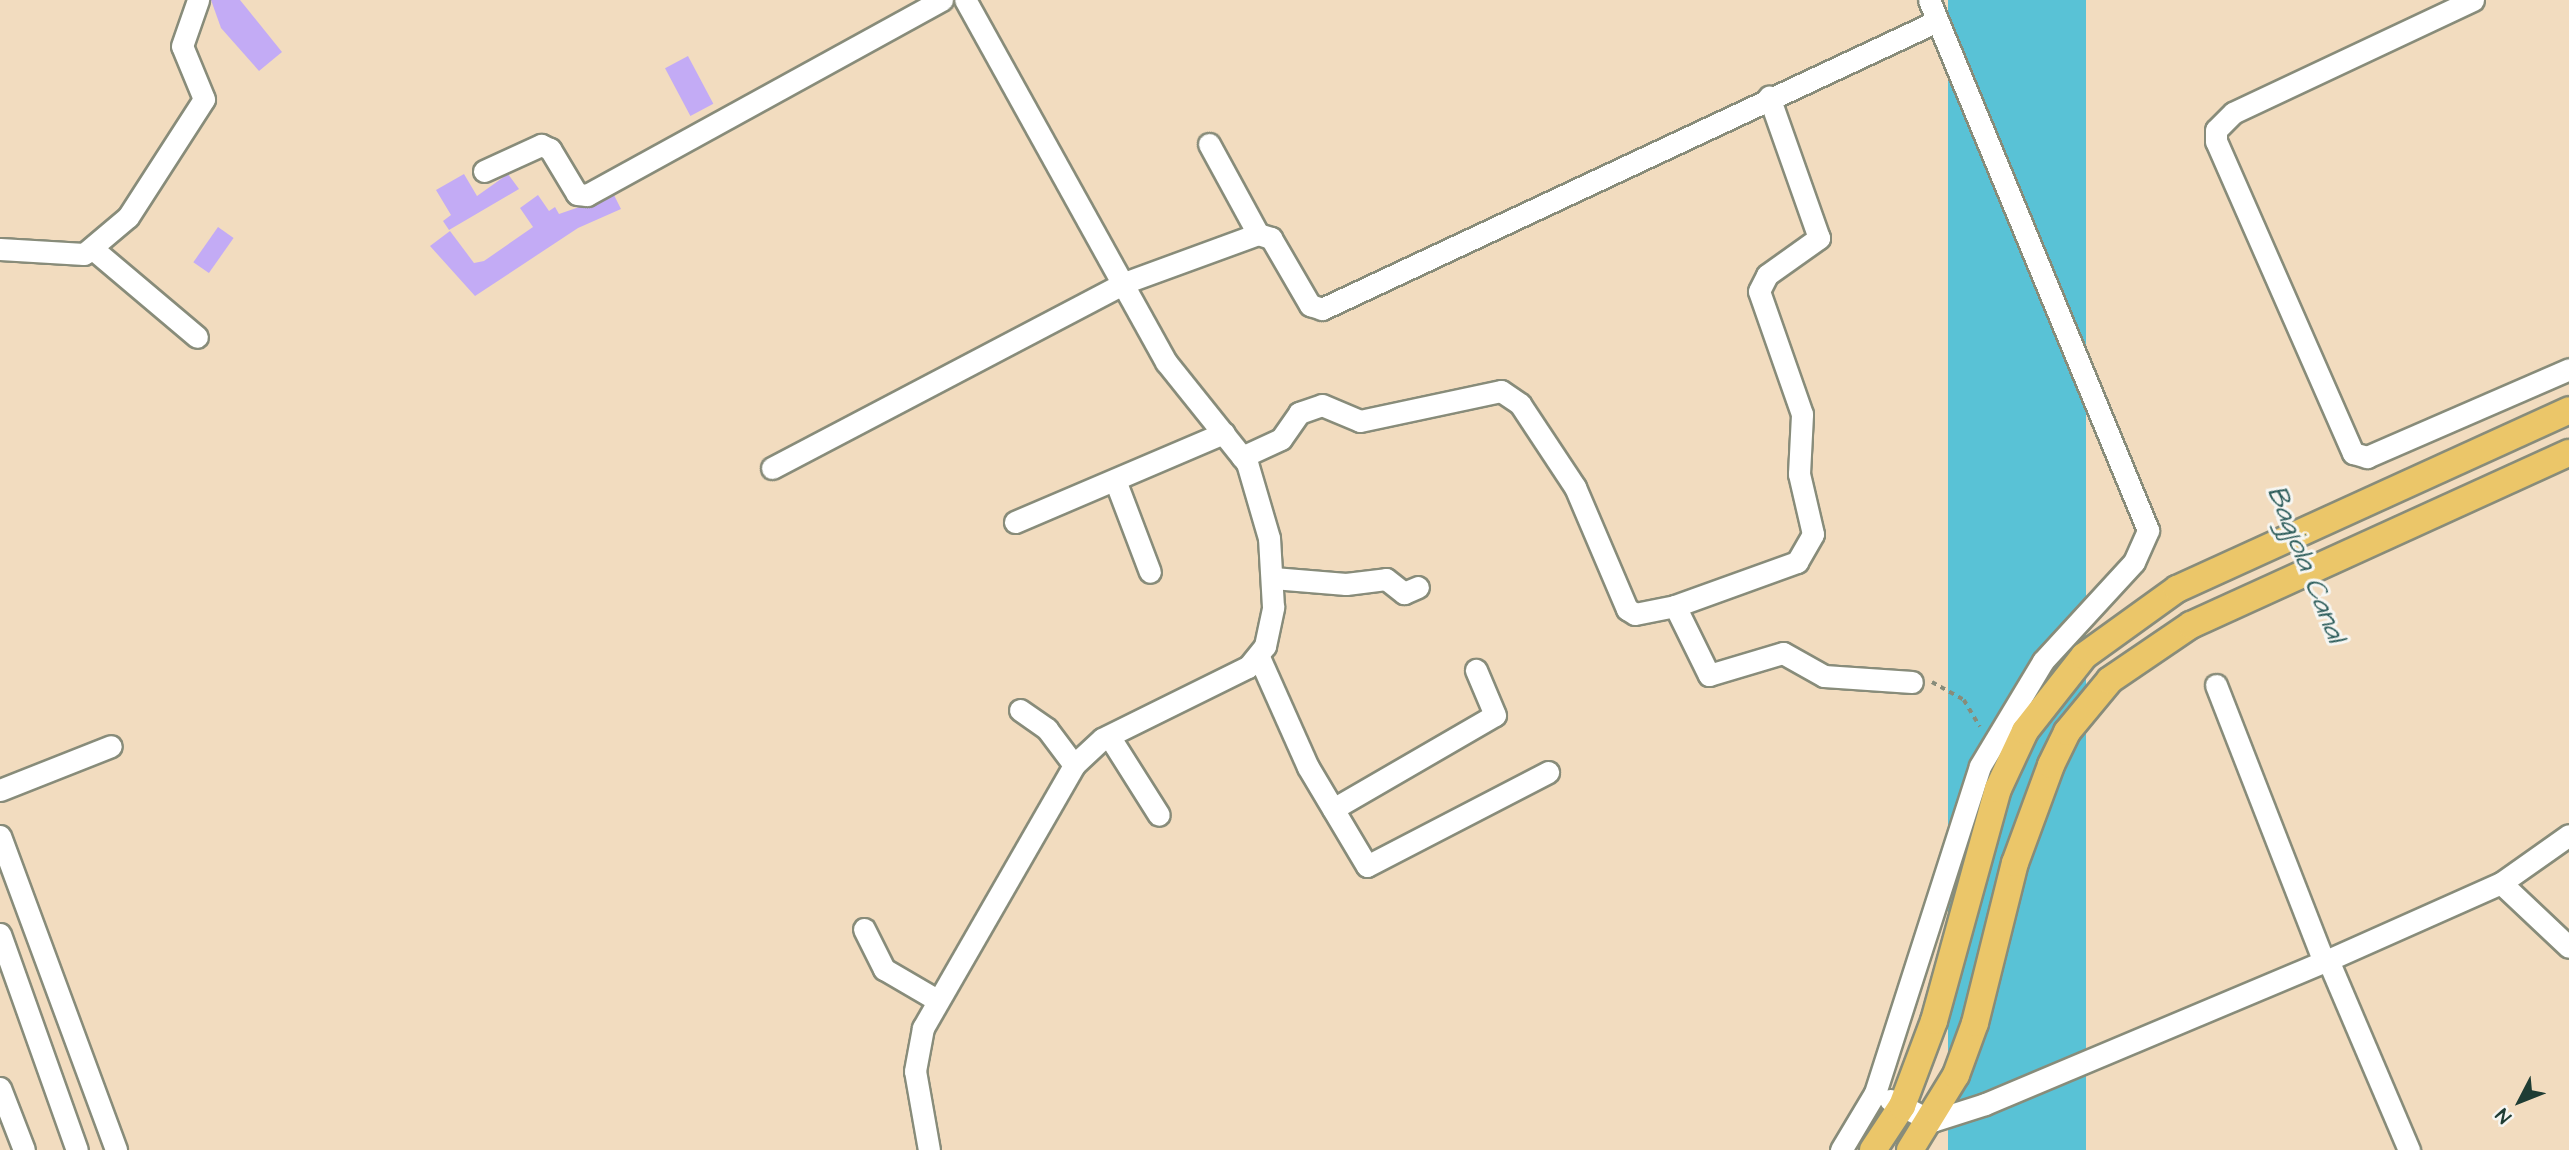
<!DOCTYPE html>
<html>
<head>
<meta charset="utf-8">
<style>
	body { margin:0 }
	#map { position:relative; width:2569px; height:1150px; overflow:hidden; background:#f2dcbf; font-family:"Architects Daughter",sans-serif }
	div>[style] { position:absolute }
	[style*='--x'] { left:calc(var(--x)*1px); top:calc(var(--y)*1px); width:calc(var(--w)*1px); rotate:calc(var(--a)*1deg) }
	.water>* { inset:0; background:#59c2d6; transform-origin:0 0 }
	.building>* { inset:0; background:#c3abf5; transform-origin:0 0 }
	.path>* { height:3.5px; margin-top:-1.75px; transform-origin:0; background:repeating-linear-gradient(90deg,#888c7a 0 5px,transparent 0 10px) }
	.roads { filter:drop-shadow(2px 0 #888c7a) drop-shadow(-2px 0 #888c7a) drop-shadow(0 2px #888c7a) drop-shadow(0 -2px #888c7a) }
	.minor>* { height:21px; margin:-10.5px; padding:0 10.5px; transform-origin:10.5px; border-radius:10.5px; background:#fff }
	.major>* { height:26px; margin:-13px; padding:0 13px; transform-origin:13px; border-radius:13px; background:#ebc669 }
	span { translate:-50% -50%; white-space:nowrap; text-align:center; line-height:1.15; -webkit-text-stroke:6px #f6f6f2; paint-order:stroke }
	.water-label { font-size:28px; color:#2e5e5c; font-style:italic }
	.north { position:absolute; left:2485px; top:1066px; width:70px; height:70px; -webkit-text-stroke:5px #f6f6f2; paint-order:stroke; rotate:228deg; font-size:19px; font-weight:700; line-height:28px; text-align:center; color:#1f3d34 }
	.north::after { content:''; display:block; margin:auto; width:24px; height:32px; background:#1f3d34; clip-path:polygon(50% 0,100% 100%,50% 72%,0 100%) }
</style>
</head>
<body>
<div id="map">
	<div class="water">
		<i style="left:1948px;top:0;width:138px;height:1245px"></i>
	</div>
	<div class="building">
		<i style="clip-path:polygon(211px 0,240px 0,282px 52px,259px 71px,221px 28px)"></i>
		<i style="left:688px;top:56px;width:54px;height:26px;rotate:62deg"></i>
		<i style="clip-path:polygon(464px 174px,477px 196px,508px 174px,519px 189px,449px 230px,443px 221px,451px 215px,436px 190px)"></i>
		<i style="clip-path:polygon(538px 195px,549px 211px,555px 207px,559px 214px,614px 195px,621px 209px,578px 228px,475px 296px,430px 246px,450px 231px,474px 263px,484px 261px,533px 227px,520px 208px)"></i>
		<i style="left:218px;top:227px;width:19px;height:43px;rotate:35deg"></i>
	</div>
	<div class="path">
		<i style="--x:1932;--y:682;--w:37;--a:29"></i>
		<i style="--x:1964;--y:700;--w:31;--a:59"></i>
	</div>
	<div class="roads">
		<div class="minor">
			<i style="--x:2473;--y:0;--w:265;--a:154.8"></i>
			<i style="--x:2233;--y:113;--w:24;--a:135"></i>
			<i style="--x:2216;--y:130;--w:11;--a:90"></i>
			<i style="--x:2216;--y:141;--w:341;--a:66.3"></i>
			<i style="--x:2353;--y:453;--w:15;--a:16"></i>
			<i style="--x:2367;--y:457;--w:220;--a:-23.5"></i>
			<i style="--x:1209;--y:144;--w:102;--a:61.4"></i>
			<i style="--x:484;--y:171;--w:63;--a:-24.5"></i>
			<i style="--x:541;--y:145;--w:10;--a:24"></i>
			<i style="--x:550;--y:149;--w:52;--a:59"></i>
			<i style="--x:577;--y:194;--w:10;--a:6"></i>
			<i style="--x:587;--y:195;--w:405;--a:-28.8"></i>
			<i style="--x:0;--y:249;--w:84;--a:3.4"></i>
			<i style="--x:84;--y:254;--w:57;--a:-40.1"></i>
			<i style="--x:128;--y:217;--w:140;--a:-57.2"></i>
			<i style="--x:204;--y:99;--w:57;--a:-112.5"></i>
			<i style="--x:182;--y:46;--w:49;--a:-70.8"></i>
			<i style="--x:93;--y:249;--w:136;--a:40.2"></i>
			<i style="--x:1242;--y:457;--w:43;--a:-24.8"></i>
			<i style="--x:1281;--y:439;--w:32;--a:-55"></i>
			<i style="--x:1299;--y:413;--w:24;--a:-19"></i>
			<i style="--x:1322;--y:405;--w:41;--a:22.8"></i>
			<i style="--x:1360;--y:421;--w:144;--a:-12"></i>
			<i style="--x:1501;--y:391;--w:23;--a:34"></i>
			<i style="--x:1520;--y:404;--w:100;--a:56.5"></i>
			<i style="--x:1575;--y:487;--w:133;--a:66.9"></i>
			<i style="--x:1627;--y:609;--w:9;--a:32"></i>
			<i style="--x:1635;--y:614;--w:41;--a:-11.3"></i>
			<i style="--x:1675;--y:606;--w:77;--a:63.8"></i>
			<i style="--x:1709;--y:675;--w:77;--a:-16.6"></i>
			<i style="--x:1783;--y:653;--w:47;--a:29.3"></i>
			<i style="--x:1824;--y:676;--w:88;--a:3.9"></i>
			<i style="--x:772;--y:468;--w:398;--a:-27.7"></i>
			<i style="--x:1124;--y:283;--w:143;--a:-20.1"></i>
			<i style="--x:1258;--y:234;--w:14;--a:17"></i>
			<i style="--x:1271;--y:238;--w:78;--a:59.8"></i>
			<i style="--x:1310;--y:305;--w:13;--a:18"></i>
			<i style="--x:1322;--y:309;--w:679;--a:-25.09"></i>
			<i style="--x:1115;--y:480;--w:98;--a:69.2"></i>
			<i style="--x:1015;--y:522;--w:227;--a:-23.1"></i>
			<i style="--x:1273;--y:578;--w:73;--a:4.7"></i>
			<i style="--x:1346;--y:584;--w:40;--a:-7.1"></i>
			<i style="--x:1386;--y:579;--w:23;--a:38"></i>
			<i style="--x:1404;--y:593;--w:15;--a:-23"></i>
			<i style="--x:1675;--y:606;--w:130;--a:-19.8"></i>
			<i style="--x:1797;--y:562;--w:32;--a:-60"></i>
			<i style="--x:1813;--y:534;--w:62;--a:-103.1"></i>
			<i style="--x:1799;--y:474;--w:60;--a:-87.1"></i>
			<i style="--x:1802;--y:414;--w:130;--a:-109.3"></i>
			<i style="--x:1759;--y:291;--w:18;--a:-63"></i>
			<i style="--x:1767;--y:275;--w:64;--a:-35.4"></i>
			<i style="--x:1819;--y:238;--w:150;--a:-109.5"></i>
			<i style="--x:1259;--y:657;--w:120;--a:66"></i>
			<i style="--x:1308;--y:767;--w:115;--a:59.2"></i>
			<i style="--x:1367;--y:866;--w:204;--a:-27.4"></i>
			<i style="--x:2216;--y:685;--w:295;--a:68.7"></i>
			<i style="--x:1020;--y:710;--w:33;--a:35"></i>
			<i style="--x:1047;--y:729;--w:45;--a:53.1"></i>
			<i style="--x:1109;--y:736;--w:93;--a:57.7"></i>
			<i style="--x:0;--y:790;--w:119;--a:-21.6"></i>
			<i style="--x:1333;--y:809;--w:187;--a:-30.1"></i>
			<i style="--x:1495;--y:715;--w:49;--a:-112.9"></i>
			<i style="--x:0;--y:836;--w:335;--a:69.7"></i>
			<i style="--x:2501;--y:883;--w:93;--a:43.3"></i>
			<i style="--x:864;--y:929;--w:45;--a:63.4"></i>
			<i style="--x:884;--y:969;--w:61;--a:30.3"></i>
			<i style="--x:0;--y:934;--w:229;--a:70.4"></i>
			<i style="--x:2328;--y:960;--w:189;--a:-24"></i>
			<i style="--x:2501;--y:883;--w:83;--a:-35.2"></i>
			<i style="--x:0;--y:1088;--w:66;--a:68.8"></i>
			<i style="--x:1890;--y:1100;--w:47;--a:26.6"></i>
			<i style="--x:1932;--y:1121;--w:56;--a:-17.8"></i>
			<i style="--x:1985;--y:1104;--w:372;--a:-22.8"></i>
			<i style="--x:2328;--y:960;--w:207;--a:66.9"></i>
			<i style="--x:929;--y:1150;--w:80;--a:-100"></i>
			<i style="--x:915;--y:1071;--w:44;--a:-79.5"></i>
			<i style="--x:923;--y:1028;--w:303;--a:-60.1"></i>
			<i style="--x:1074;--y:765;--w:38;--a:-43"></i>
			<i style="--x:1102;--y:739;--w:163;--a:-26.3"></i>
			<i style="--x:1248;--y:667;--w:27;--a:-51"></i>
			<i style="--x:1265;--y:646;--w:40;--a:-78"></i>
			<i style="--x:1273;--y:607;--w:69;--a:-93.3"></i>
			<i style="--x:1269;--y:538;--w:78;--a:-106.3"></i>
			<i style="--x:1247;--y:463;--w:129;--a:-128.7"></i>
			<i style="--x:1166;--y:362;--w:414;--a:-119"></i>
			<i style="--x:1841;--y:1150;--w:66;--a:-59.2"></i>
			<i style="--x:1875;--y:1093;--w:343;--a:-72.2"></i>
			<i style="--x:1980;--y:766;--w:122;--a:-59"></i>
			<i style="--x:2043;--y:661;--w:134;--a:-47.4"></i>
			<i style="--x:2134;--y:562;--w:35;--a:-66"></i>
			<i style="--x:2148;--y:530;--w:573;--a:-112.45"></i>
		</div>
		<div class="major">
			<i style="--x:1873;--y:1150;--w:53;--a:-56.6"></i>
			<i style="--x:1902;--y:1106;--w:91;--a:-69.4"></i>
			<i style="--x:1934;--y:1021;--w:241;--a:-74.6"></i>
			<i style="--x:1998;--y:789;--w:64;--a:-65"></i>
			<i style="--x:2025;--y:731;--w:95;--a:-51.8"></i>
			<i style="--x:2084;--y:656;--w:115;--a:-35.8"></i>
			<i style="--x:2177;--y:589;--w:431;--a:-24.5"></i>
			<i style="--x:1910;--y:1150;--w:88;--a:-58.5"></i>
			<i style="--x:1956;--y:1075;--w:55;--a:-69.9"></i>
			<i style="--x:1975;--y:1023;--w:165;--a:-76"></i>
			<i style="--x:2015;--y:863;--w:104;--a:-69.8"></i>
			<i style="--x:2051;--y:765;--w:37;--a:-64"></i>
			<i style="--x:2067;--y:732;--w:67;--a:-50.4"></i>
			<i style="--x:2110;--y:680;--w:98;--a:-34.2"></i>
			<i style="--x:2191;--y:625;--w:415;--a:-24.5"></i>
		</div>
	</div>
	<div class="water-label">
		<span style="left:2306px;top:564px;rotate:68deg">Bagjola Canal</span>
	</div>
	<div class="north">N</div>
</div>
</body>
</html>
